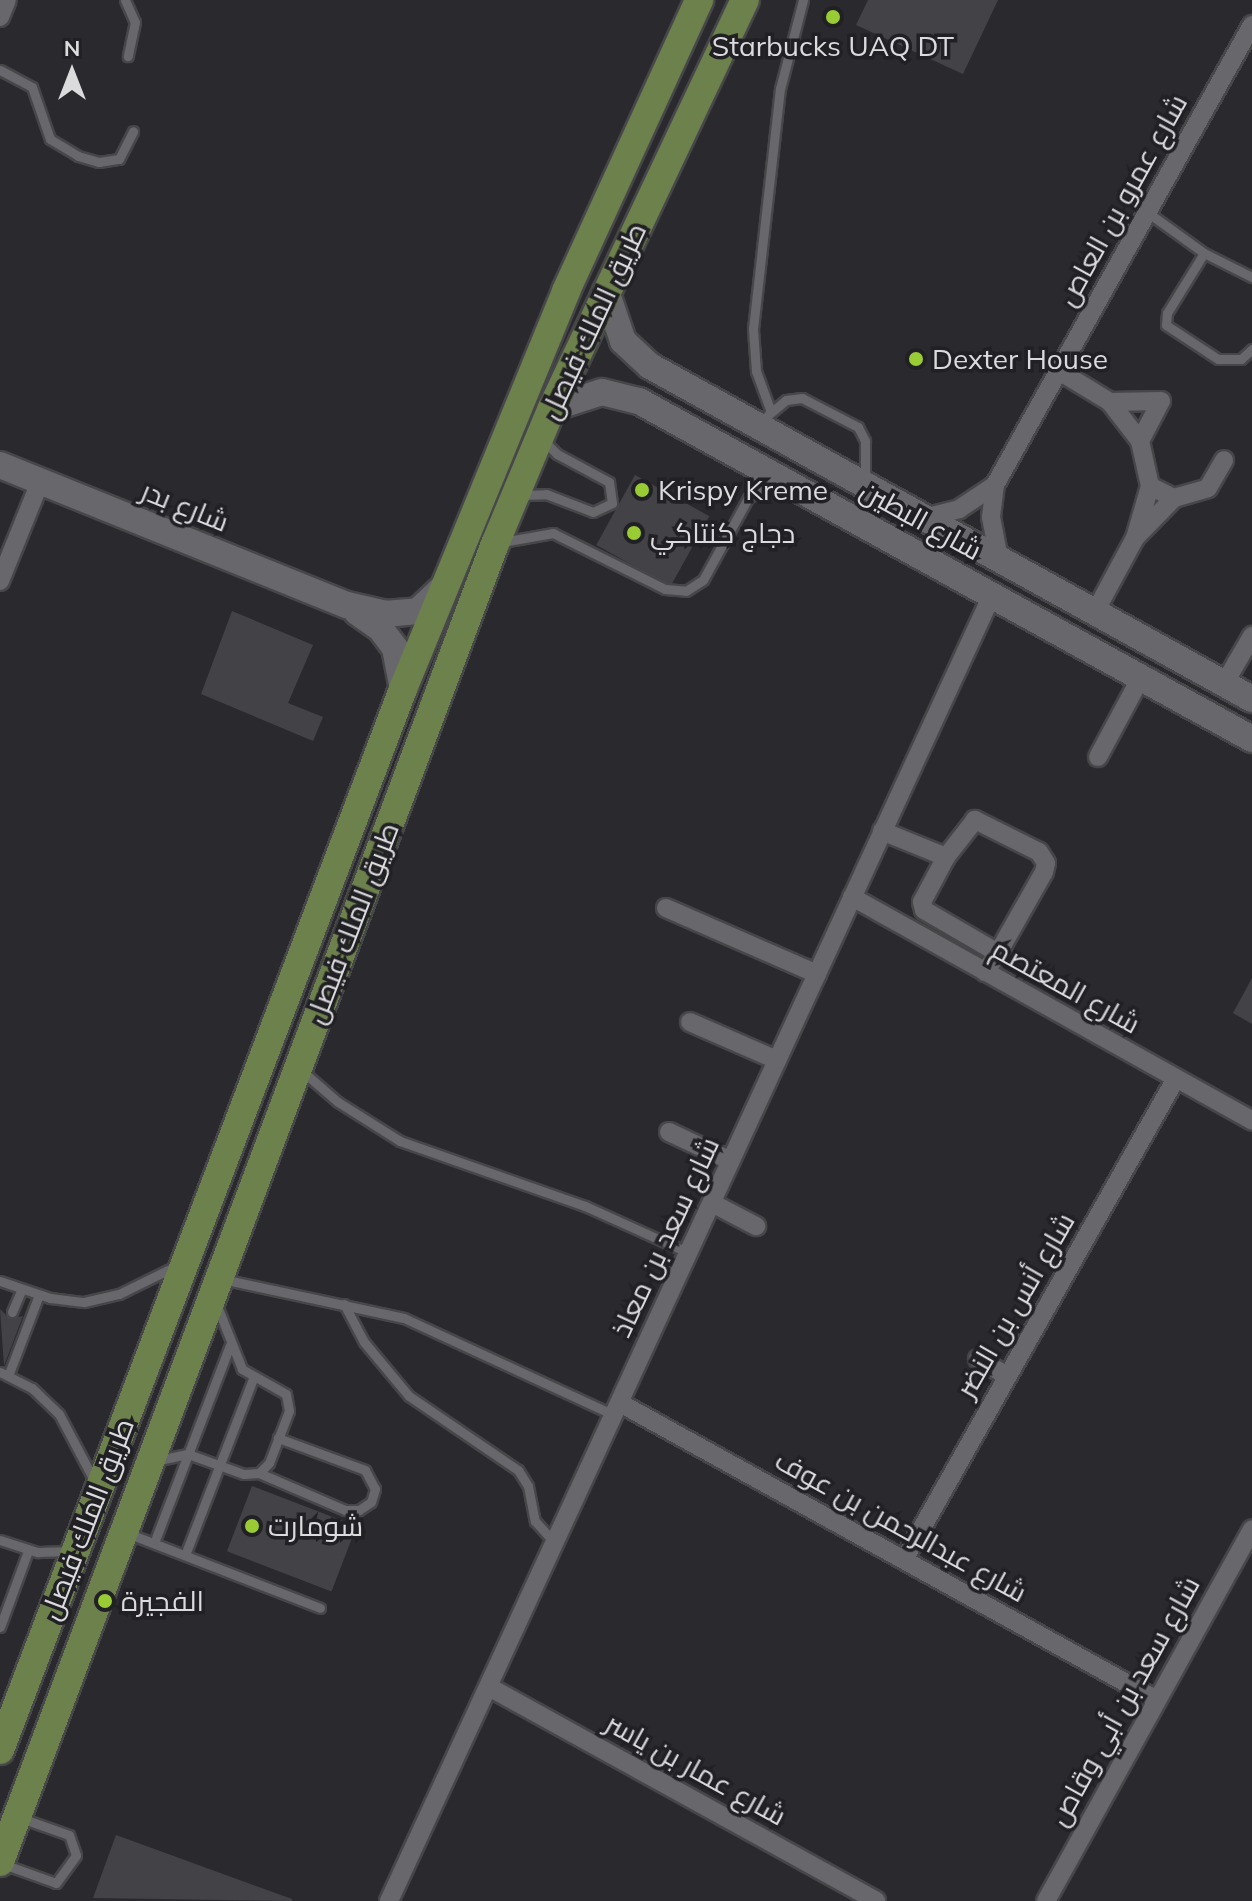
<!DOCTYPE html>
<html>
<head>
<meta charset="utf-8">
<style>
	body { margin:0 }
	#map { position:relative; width:1252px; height:1901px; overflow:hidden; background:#2a2a2e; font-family:Mulish,Cairo,sans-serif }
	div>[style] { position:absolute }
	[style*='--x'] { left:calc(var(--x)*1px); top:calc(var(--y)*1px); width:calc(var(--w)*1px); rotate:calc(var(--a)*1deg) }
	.building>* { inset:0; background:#434347; transform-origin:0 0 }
	.roads { filter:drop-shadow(2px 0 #47474a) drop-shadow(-2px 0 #47474a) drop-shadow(0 2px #47474a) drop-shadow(0 -2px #47474a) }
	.lane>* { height:9px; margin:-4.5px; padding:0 4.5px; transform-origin:4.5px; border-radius:4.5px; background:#68686c }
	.street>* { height:18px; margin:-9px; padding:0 9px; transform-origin:9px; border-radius:9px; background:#68686c }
	.secondary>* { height:26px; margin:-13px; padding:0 13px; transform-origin:13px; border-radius:13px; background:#68686c }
	.primary>* { height:28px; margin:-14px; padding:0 14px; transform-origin:14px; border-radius:14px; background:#6d814c }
	.dots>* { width:22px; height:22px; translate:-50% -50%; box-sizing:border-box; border:4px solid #212024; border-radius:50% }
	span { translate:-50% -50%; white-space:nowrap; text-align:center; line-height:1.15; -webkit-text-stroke:7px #212024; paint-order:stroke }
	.poi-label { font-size:28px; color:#dbdadd }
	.left { translate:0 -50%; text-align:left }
	.street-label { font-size:28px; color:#dbdadd }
	.north { position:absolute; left:32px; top:32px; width:80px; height:80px; -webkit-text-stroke:6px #212024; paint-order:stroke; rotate:0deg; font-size:22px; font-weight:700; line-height:32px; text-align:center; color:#dbdadd }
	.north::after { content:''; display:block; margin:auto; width:28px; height:36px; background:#dbdadd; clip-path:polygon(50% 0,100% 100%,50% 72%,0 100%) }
</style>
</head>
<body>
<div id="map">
	<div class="building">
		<i style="clip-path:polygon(868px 0,998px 0,963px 74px,856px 25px)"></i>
		<i style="left:635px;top:475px;width:85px;height:80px;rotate:29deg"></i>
		<i style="clip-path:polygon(232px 611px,313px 645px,288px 703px,323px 717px,313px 741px,201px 694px)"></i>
		<i style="clip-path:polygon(1252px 978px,1252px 1024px,1233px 1013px)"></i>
		<i style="clip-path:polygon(0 1309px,10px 1319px,23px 1316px,4px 1366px)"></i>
		<i style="left:252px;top:1486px;width:112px;height:70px;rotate:21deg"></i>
		<i style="clip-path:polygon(116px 1835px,292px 1899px,292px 1901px,93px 1898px)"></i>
	</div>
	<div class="roads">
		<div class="lane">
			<i style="--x:125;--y:0;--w:24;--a:66"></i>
			<i style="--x:135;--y:22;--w:35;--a:102"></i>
			<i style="--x:0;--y:70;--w:36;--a:28"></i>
			<i style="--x:32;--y:87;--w:55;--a:70.9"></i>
			<i style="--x:50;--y:139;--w:33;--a:31"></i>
			<i style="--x:78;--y:156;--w:22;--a:16"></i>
			<i style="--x:99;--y:162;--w:20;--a:-9"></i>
			<i style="--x:119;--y:159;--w:31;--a:-63"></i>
			<i style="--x:1147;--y:212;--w:70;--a:35.7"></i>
			<i style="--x:1204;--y:253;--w:54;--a:26.6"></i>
			<i style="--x:1204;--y:253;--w:70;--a:121.7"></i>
			<i style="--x:1167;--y:313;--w:12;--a:95"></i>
			<i style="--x:1166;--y:325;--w:62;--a:33.2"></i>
			<i style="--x:1218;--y:359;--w:23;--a:0"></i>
			<i style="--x:1241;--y:359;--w:15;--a:-42"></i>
			<i style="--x:771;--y:412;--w:44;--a:-110.1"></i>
			<i style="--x:756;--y:371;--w:42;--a:-94.1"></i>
			<i style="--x:753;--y:329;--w:242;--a:-83.6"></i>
			<i style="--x:780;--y:89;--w:92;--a:-75.5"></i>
			<i style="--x:768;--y:415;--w:23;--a:-40"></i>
			<i style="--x:786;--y:400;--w:16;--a:-7"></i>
			<i style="--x:802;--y:398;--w:63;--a:27.4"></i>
			<i style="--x:858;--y:427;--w:16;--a:63"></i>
			<i style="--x:865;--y:441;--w:37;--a:90"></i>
			<i style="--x:522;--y:495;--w:24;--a:-2"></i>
			<i style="--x:546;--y:494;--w:50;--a:21"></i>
			<i style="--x:593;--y:512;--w:21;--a:-25"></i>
			<i style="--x:612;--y:503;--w:21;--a:-98"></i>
			<i style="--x:609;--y:482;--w:59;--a:-151.7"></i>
			<i style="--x:557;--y:454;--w:18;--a:-135"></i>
			<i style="--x:502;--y:542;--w:52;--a:-10"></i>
			<i style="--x:553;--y:533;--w:125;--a:26.6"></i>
			<i style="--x:665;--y:589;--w:21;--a:5"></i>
			<i style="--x:686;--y:591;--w:20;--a:-33"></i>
			<i style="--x:703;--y:580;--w:94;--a:-61.2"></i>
			<i style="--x:748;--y:498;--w:32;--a:-35"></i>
			<i style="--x:301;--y:1070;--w:49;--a:40.9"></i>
			<i style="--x:338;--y:1102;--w:73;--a:32.2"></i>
			<i style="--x:400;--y:1141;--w:196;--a:19.4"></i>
			<i style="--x:585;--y:1206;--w:114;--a:24.3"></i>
			<i style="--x:222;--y:1279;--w:186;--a:12.1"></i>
			<i style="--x:404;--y:1318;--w:231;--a:24.8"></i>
			<i style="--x:0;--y:1281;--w:53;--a:18.8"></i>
			<i style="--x:50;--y:1298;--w:34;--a:7"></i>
			<i style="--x:84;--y:1302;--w:36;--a:-13"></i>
			<i style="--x:119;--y:1294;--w:64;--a:-26.2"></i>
			<i style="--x:344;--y:1304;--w:43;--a:62.2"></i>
			<i style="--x:364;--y:1342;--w:70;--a:50.2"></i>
			<i style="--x:409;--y:1396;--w:132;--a:34.2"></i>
			<i style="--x:518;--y:1470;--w:19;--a:58"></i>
			<i style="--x:528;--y:1486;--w:36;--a:79"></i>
			<i style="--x:535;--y:1521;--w:30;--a:48"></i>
			<i style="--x:12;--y:1312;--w:25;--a:-67"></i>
			<i style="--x:0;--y:1372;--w:36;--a:27"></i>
			<i style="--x:32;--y:1388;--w:37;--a:44"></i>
			<i style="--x:59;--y:1414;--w:75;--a:62.1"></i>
			<i style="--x:8;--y:1376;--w:87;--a:-69.1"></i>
			<i style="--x:159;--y:1460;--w:30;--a:-12"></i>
			<i style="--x:188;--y:1454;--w:59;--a:19.7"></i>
			<i style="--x:244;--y:1474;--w:15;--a:-4"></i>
			<i style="--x:259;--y:1473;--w:14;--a:-45"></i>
			<i style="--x:269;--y:1463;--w:56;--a:-69"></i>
			<i style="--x:289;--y:1411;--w:17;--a:-100"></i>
			<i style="--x:286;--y:1394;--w:51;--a:-150.4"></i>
			<i style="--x:242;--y:1369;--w:68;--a:-111.6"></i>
			<i style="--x:259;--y:1473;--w:94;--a:23.3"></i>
			<i style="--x:345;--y:1510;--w:14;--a:0"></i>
			<i style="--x:359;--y:1510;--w:14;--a:-34"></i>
			<i style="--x:371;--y:1502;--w:14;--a:-73"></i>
			<i style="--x:375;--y:1489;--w:21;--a:-118"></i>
			<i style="--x:365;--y:1470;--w:93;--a:-159.8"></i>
			<i style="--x:127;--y:1533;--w:207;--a:21.2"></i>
			<i style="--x:0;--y:1540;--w:40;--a:18"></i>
			<i style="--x:38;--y:1552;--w:32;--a:-2"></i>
			<i style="--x:154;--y:1543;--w:212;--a:-69"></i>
			<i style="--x:185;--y:1555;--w:189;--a:-68.9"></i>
			<i style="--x:0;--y:1627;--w:81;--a:-69.8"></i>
			<i style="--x:3;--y:1864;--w:56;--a:19.7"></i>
			<i style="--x:56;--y:1883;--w:34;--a:-54"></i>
			<i style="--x:76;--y:1855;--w:21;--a:-109"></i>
			<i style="--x:69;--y:1835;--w:51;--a:-160.5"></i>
		</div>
		<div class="street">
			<i style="--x:0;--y:17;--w:18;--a:-68"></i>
			<i style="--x:1059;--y:371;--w:60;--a:31.3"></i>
			<i style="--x:1140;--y:441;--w:45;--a:-62.3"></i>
			<i style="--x:1161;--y:401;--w:51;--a:178.9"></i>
			<i style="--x:1110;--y:402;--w:49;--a:52.4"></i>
			<i style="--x:1140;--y:441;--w:46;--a:77.5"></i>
			<i style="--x:1150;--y:486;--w:27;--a:27"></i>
			<i style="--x:1150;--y:486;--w:54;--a:106.1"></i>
			<i style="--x:1135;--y:538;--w:56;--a:-45.7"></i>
			<i style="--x:1174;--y:498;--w:35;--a:-16"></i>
			<i style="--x:1208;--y:488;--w:32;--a:-60"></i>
			<i style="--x:924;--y:518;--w:36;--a:-14"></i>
			<i style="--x:959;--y:509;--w:43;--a:-33.7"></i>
			<i style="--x:999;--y:559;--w:43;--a:-100.8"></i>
			<i style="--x:991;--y:517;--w:32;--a:-83"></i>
			<i style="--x:995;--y:485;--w:527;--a:-60.81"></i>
			<i style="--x:0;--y:581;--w:107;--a:-68"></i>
			<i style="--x:1095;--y:612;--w:84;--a:-61.6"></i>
			<i style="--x:1224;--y:684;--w:56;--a:-59.7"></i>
			<i style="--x:1098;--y:757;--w:91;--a:-61.7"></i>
			<i style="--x:882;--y:831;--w:69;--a:22.1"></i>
			<i style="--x:852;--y:897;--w:458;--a:29.2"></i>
			<i style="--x:666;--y:908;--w:165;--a:23.6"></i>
			<i style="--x:985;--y:972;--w:23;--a:-56"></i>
			<i style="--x:998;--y:953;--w:93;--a:-60.4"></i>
			<i style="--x:1044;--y:872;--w:9;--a:-77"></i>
			<i style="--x:1046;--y:863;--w:13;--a:-122"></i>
			<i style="--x:1039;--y:852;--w:72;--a:-153.4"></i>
			<i style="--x:975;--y:820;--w:47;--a:128.1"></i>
			<i style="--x:946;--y:857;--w:51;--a:118.1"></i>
			<i style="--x:922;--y:902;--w:8;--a:76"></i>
			<i style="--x:924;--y:910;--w:86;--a:30.2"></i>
			<i style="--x:690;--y:1022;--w:95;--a:23.6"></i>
			<i style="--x:669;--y:1132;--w:68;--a:25.1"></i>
			<i style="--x:712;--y:1203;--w:50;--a:27.6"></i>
			<i style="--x:978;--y:1359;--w:34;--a:30"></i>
			<i style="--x:620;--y:1403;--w:611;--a:28.95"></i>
			<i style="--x:905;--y:1558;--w:549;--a:-60.54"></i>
			<i style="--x:489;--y:1687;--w:442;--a:28.9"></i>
			<i style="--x:389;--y:1901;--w:1438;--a:-65.22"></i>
			<i style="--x:1046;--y:1901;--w:425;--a:-61"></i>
		</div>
		<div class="secondary">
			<i style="--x:606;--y:291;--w:53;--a:71.2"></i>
			<i style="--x:623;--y:341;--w:37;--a:43"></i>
			<i style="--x:650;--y:366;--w:688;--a:28.95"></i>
			<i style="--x:552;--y:408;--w:52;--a:-17.7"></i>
			<i style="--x:602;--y:392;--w:38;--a:14"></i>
			<i style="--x:639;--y:401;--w:700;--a:28.87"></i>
			<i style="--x:0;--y:465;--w:374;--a:22"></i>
			<i style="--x:347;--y:605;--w:39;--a:13"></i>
			<i style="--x:385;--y:614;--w:33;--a:-5"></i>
			<i style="--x:418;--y:611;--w:38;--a:-43"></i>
			<i style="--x:357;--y:612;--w:28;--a:35"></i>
			<i style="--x:380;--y:628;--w:25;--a:53"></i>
			<i style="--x:395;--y:648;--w:42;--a:79"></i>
		</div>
		<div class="primary">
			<i style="--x:0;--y:1750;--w:1135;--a:-69.2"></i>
			<i style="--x:403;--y:689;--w:430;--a:-67.7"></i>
			<i style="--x:566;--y:291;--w:320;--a:-65.4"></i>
			<i style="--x:0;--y:1862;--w:1408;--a:-69.42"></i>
			<i style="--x:495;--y:544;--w:147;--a:-67.3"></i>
			<i style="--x:552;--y:408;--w:451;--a:-64.7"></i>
		</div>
	</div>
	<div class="dots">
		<i style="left:833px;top:17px;background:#99cb35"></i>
		<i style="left:916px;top:359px;background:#99cb35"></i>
		<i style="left:642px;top:490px;background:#99cb35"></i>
		<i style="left:634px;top:533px;background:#99cb35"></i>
		<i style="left:252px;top:1526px;background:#99cb35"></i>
		<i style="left:105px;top:1601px;background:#99cb35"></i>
	</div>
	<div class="poi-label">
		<span style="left:833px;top:46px">Starbucks UAQ DT</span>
		<span class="left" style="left:932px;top:359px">Dexter House</span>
		<span class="left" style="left:658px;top:490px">Krispy Kreme</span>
		<span class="left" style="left:650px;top:533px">دجاج كنتاكي</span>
		<span class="left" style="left:268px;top:1526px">شومارت</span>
		<span class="left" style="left:121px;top:1601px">الفجيرة</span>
	</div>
	<div class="street-label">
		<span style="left:1122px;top:200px;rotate:-61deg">شارع عمرو بن العاص</span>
		<span style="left:593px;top:321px;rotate:-65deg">طريق الملك فيصل</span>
		<span style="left:185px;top:506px;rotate:22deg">شارع بدر</span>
		<span style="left:921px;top:520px;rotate:29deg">شارع البطين</span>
		<span style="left:352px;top:923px;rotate:-69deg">طريق الملك فيصل</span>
		<span style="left:1066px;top:986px;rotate:29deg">شارع المعتصم</span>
		<span style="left:665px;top:1237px;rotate:-65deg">شارع سعد بن معاذ</span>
		<span style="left:1015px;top:1305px;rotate:-60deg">شارع أنس بن النضر</span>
		<span style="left:87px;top:1519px;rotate:-69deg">طريق الملك فيصل</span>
		<span style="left:901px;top:1526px;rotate:29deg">شارع عبدالرحمن بن عوف</span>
		<span style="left:1124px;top:1701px;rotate:-61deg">شارع سعد بن أبي وقاص</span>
		<span style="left:696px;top:1769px;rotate:29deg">شارع عمار بن ياسر</span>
	</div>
	<div class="north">N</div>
</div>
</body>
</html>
